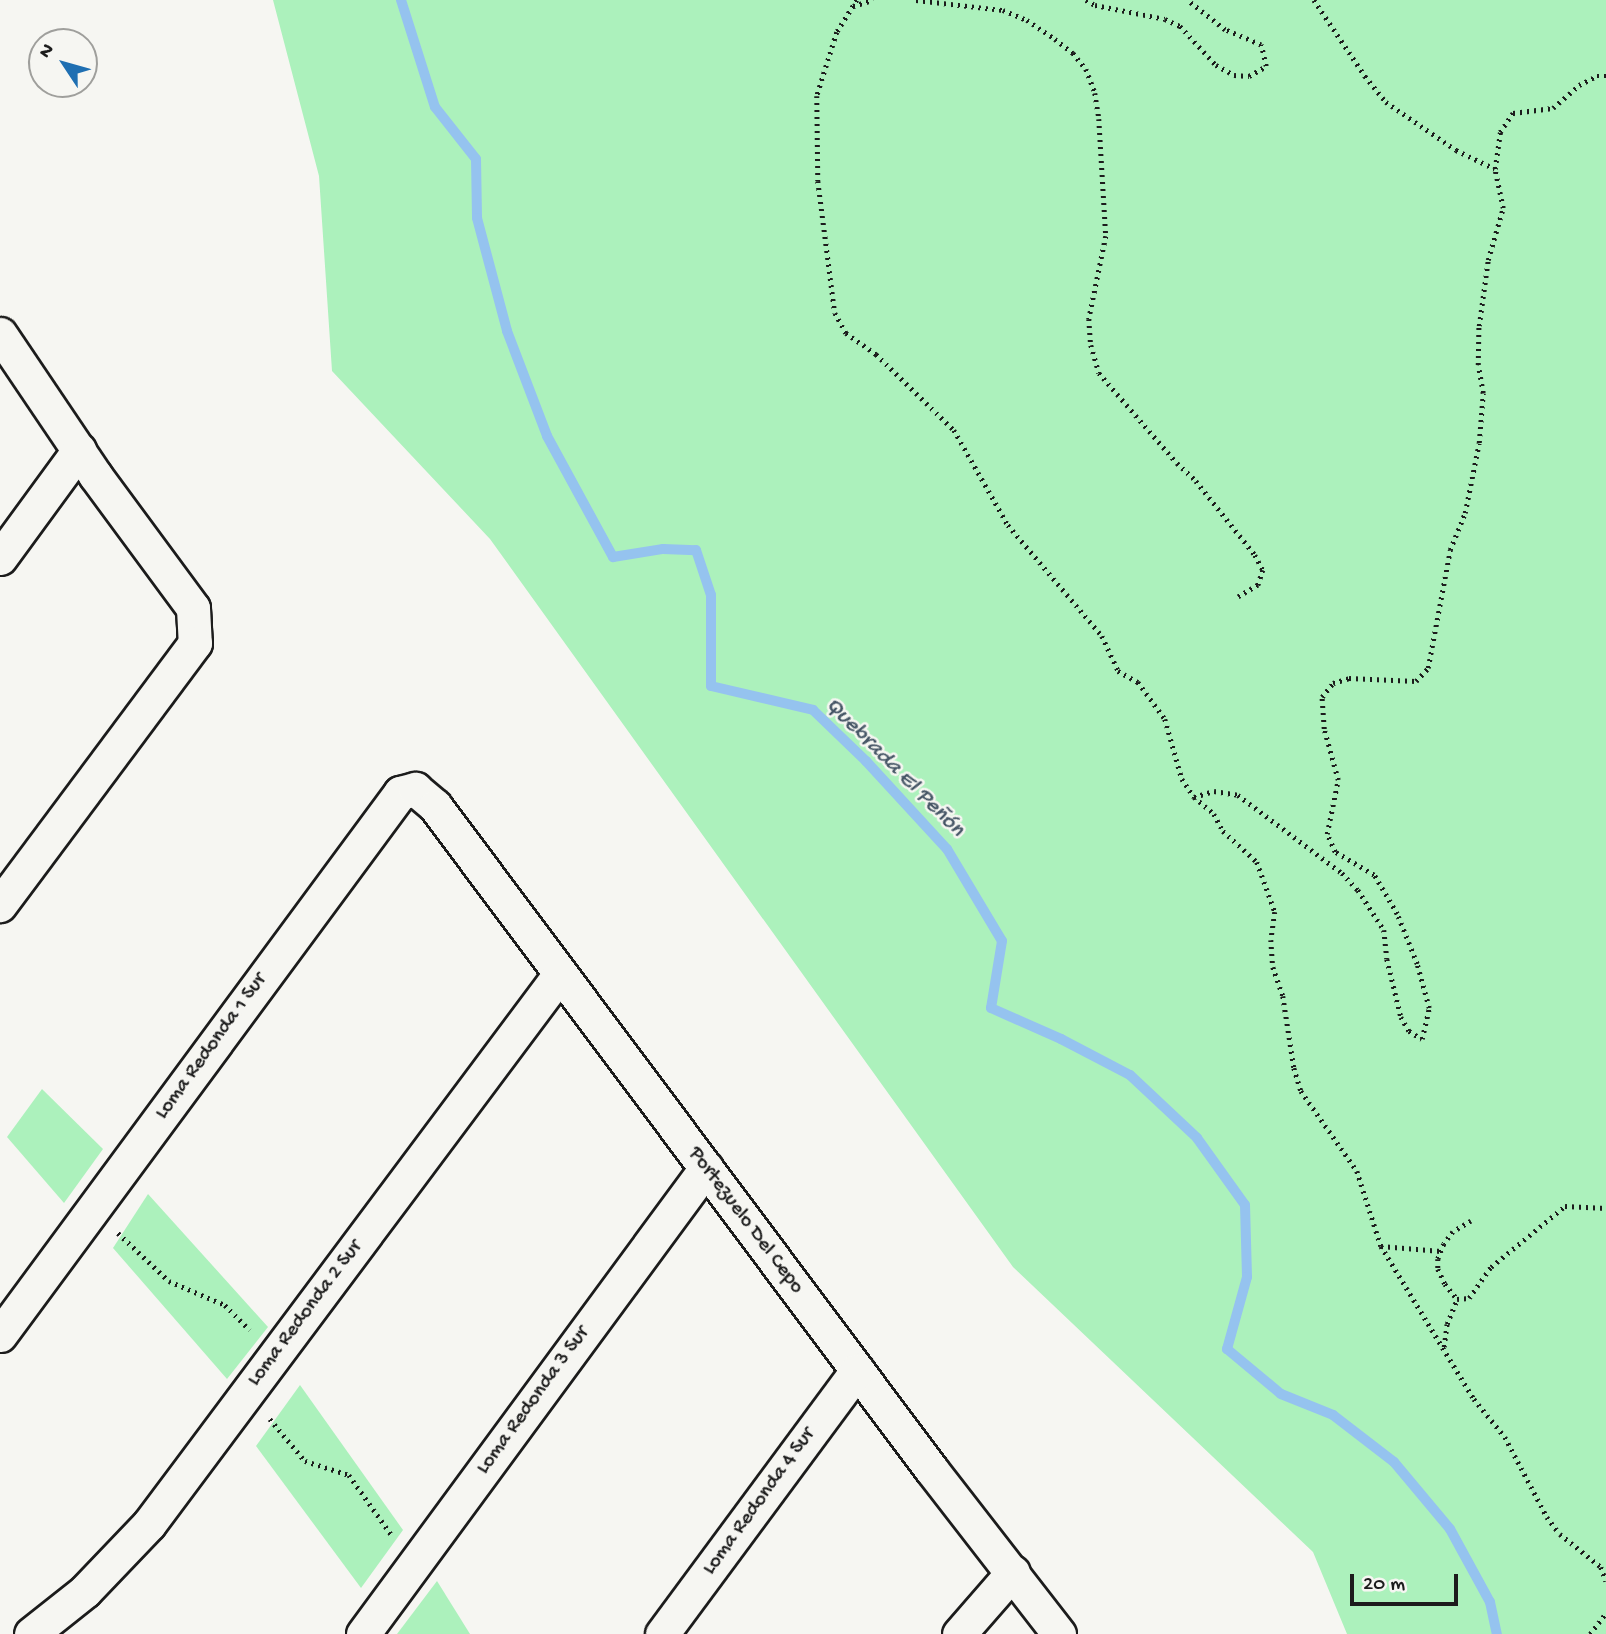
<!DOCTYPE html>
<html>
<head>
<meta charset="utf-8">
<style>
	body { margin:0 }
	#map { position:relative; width:1606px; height:1634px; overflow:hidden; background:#f6f6f2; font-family:"Gochi Hand",sans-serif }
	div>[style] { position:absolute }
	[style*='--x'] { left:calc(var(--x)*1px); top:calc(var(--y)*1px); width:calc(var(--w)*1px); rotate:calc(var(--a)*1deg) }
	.green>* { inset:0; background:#acf1bc }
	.stream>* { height:10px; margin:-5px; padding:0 5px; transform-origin:5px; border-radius:5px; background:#95c3ef }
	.path>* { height:4.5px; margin-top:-2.25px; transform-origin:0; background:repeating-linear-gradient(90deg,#1c1c1c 0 2px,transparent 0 7px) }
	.roads { filter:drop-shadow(2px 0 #1c1c1c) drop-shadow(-2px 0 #1c1c1c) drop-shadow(0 2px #1c1c1c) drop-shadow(0 -2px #1c1c1c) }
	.minor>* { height:33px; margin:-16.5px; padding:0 16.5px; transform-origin:16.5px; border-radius:16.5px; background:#f6f6f2 }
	span { translate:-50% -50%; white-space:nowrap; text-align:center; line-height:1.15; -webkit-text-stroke:5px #f6f6f2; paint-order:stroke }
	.street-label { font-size:21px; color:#1c1c1c }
	.water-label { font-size:23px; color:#465666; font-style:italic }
	.north { position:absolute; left:28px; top:28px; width:70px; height:70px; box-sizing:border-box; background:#f6f6f2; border:2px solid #9f9f9c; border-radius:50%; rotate:306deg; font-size:19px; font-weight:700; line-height:28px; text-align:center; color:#1c1c1c }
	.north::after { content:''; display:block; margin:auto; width:24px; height:32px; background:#1f6fb2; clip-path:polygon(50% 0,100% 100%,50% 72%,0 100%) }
	.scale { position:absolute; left:1350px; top:1574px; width:108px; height:32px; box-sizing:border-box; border:4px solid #1c1c1c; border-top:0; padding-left:9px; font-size:21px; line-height:24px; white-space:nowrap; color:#1c1c1c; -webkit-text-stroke:5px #f6f6f2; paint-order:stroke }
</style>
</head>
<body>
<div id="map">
	<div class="green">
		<i style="clip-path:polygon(273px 0,1606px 0,1606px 1634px,1347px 1634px,1313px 1552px,1013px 1267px,490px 539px,332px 371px,319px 176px)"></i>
		<i style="clip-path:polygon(42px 1089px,103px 1149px,64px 1203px,7px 1137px)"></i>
		<i style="clip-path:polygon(148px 1194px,268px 1327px,227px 1379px,113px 1248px)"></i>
		<i style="clip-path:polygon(300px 1385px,403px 1530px,361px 1588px,256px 1446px)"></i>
		<i style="clip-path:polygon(437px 1581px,470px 1634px,397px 1634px)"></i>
	</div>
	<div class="stream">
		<i style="--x:401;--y:0;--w:112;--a:72.4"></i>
		<i style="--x:435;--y:107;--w:66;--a:51.7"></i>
		<i style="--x:476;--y:159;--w:59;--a:89"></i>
		<i style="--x:477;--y:218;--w:117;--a:75.1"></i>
		<i style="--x:507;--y:331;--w:112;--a:69.1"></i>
		<i style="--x:547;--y:436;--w:138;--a:61.4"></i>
		<i style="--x:613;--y:557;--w:51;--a:-9.1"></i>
		<i style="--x:663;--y:549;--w:33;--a:2"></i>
		<i style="--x:696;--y:550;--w:47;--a:71.6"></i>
		<i style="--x:711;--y:595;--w:91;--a:90"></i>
		<i style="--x:711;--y:686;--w:105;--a:13.2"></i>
		<i style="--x:813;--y:710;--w:74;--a:43.9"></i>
		<i style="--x:866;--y:761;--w:120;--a:47.4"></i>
		<i style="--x:947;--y:849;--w:107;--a:59.1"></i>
		<i style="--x:1002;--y:941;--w:68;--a:99.3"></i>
		<i style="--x:991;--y:1008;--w:77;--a:23.9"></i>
		<i style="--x:1061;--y:1039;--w:78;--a:27.6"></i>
		<i style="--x:1130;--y:1075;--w:92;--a:43.2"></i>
		<i style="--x:1197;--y:1138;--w:82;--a:54.4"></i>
		<i style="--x:1245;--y:1205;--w:72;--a:88.4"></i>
		<i style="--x:1247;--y:1277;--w:75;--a:105.5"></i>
		<i style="--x:1227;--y:1349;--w:70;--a:39.8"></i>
		<i style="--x:1281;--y:1394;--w:56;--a:22"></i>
		<i style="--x:1333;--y:1415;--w:77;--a:37.6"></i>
		<i style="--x:1394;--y:1462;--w:87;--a:50.1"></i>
		<i style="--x:1450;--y:1529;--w:83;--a:61.3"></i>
		<i style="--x:1490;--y:1602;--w:33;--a:78"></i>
	</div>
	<div class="path">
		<i style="--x:857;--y:0;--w:38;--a:122"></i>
		<i style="--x:837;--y:32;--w:67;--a:107.4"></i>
		<i style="--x:817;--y:96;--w:85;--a:89.3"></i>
		<i style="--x:818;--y:181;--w:133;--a:82.7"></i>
		<i style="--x:835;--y:313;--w:23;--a:61"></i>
		<i style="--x:846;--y:333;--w:37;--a:35"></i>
		<i style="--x:876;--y:354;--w:109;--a:44.3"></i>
		<i style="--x:954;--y:430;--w:109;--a:60.4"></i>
		<i style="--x:1008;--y:525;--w:145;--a:49.7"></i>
		<i style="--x:1102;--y:636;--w:38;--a:65"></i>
		<i style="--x:1118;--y:671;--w:23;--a:29"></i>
		<i style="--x:1138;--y:682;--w:46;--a:53.9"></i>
		<i style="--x:1165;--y:719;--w:62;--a:74.2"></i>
		<i style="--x:1182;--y:779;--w:22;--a:56"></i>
		<i style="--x:1194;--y:797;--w:26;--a:40"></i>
		<i style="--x:1214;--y:814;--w:19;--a:62"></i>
		<i style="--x:1223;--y:831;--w:46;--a:42.4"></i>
		<i style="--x:1257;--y:862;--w:53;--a:70.2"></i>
		<i style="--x:1275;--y:912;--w:28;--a:98"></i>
		<i style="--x:1271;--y:940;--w:27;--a:86"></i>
		<i style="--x:1273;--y:967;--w:31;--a:71"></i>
		<i style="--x:1283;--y:996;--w:73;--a:81.3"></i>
		<i style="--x:1294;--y:1068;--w:24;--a:73"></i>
		<i style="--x:1301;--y:1091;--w:98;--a:55"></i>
		<i style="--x:1357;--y:1171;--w:79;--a:72.3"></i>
		<i style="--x:1381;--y:1246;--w:60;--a:4.8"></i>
		<i style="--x:916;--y:0;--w:88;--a:6.6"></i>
		<i style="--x:1003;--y:10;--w:26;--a:23"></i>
		<i style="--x:1027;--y:20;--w:34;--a:34"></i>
		<i style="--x:1055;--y:39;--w:23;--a:38"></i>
		<i style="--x:1073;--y:53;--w:21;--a:51"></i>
		<i style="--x:1086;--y:69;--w:26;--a:69"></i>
		<i style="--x:1095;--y:93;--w:26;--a:81"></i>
		<i style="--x:1099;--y:119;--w:117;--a:86.6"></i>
		<i style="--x:1106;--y:236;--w:85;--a:101.6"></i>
		<i style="--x:1089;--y:319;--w:26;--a:86"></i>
		<i style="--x:1091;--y:345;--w:29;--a:74"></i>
		<i style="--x:1099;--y:373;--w:119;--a:49.1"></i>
		<i style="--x:1177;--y:463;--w:26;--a:43"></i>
		<i style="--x:1196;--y:481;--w:95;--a:51.4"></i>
		<i style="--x:1255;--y:555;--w:17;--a:62"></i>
		<i style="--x:1263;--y:570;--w:16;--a:108"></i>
		<i style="--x:1258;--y:585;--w:23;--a:149"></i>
		<i style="--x:1086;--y:0;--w:10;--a:29"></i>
		<i style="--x:1095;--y:5;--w:71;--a:11.3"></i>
		<i style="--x:1165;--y:19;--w:17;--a:25"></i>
		<i style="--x:1180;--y:26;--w:53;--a:47.3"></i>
		<i style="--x:1216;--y:65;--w:21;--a:29"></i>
		<i style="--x:1234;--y:75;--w:15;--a:4"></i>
		<i style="--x:1249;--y:76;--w:20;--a:-30"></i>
		<i style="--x:1266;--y:66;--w:22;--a:-103"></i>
		<i style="--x:1261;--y:45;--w:39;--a:-157"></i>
		<i style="--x:1225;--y:30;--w:48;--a:-141.7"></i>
		<i style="--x:1314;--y:0;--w:92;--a:56.1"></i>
		<i style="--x:1365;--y:76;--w:33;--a:51"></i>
		<i style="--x:1386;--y:102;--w:85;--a:34.4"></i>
		<i style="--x:1456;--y:150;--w:43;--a:26"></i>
		<i style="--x:853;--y:6;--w:21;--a:-17"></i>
		<i style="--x:1194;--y:797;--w:21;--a:-17"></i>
		<i style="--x:1214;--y:791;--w:24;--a:9"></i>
		<i style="--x:1238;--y:795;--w:130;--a:36.9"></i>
		<i style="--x:1342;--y:873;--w:23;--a:47"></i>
		<i style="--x:1358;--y:890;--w:48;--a:57"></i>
		<i style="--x:1384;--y:930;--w:29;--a:84"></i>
		<i style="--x:1387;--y:959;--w:60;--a:76.4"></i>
		<i style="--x:1401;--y:1017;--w:16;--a:60"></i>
		<i style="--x:1409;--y:1031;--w:15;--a:32"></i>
		<i style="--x:1422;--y:1039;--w:32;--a:-77"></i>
		<i style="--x:1429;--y:1008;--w:46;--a:-105.3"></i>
		<i style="--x:1417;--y:964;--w:54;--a:-111.8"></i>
		<i style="--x:1397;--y:914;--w:45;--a:-120.5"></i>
		<i style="--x:1374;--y:875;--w:45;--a:-149.5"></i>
		<i style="--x:1335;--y:852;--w:20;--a:-114"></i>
		<i style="--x:1327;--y:834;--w:55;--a:-78.5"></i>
		<i style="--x:1338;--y:780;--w:53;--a:-105.4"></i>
		<i style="--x:1324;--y:729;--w:32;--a:-94"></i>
		<i style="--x:1322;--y:697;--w:18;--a:-52"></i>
		<i style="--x:1333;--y:683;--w:17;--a:-17"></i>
		<i style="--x:1349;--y:678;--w:67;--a:2.6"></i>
		<i style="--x:1416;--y:681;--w:18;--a:-47"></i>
		<i style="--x:1428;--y:668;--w:120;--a:-79.4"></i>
		<i style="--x:1450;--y:550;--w:40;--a:-68"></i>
		<i style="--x:1465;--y:513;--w:71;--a:-78.7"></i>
		<i style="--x:1479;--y:443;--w:50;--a:-85.4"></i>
		<i style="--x:1483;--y:393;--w:28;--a:-100"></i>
		<i style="--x:1478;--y:365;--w:39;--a:-89"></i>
		<i style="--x:1479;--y:326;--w:67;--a:-82.2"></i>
		<i style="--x:1488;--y:260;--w:54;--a:-73.9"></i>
		<i style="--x:1503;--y:208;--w:40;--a:-102"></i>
		<i style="--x:1495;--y:169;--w:37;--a:-82"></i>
		<i style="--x:1500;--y:132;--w:23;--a:-56"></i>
		<i style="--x:1513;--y:113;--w:40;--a:-7.1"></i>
		<i style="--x:1553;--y:108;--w:35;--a:-41"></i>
		<i style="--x:1579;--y:85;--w:20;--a:-27"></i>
		<i style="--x:1597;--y:76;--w:9;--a:0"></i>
		<i style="--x:1471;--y:1221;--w:21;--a:149"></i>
		<i style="--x:1453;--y:1232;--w:15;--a:127"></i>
		<i style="--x:1444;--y:1244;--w:16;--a:112"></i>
		<i style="--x:1438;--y:1259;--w:10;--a:90"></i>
		<i style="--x:1438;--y:1269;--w:17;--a:65"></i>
		<i style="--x:1445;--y:1284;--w:19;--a:51"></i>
		<i style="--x:1457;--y:1299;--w:12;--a:-5"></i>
		<i style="--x:1469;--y:1298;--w:38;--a:-55"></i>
		<i style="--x:1491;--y:1267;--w:96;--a:-39.5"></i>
		<i style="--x:1565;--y:1206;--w:41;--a:2.8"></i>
		<i style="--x:118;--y:1233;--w:70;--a:43.3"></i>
		<i style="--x:169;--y:1281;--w:61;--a:23.2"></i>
		<i style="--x:225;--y:1305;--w:35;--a:45"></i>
		<i style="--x:1381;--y:1246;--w:179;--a:58.7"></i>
		<i style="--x:1474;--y:1399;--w:49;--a:50.8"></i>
		<i style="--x:1505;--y:1437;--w:90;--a:62.3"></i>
		<i style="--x:1547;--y:1517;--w:21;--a:53"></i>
		<i style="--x:1560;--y:1534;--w:53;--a:38.8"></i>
		<i style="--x:1601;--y:1567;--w:15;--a:70"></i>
		<i style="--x:1444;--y:1347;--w:23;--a:-83"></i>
		<i style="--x:1447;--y:1324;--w:27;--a:-68"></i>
		<i style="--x:270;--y:1419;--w:55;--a:50.2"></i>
		<i style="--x:305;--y:1461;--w:46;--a:17.7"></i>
		<i style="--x:349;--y:1475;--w:76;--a:54.6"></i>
		<i style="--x:1590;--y:1634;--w:26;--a:-53"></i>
	</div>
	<div class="roads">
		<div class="minor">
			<i style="--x:0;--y:334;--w:170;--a:56"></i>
			<i style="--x:95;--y:475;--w:165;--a:53.6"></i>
			<i style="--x:193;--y:608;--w:35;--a:87"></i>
			<i style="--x:195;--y:643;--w:327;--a:126.7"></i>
			<i style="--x:0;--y:558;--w:134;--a:-53.8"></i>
			<i style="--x:0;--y:1335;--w:674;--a:-53.57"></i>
			<i style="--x:400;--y:793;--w:16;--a:-15"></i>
			<i style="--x:415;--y:789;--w:26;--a:40"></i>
			<i style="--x:435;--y:806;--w:828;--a:53.2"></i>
			<i style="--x:931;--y:1469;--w:209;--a:52.2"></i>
			<i style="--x:31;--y:1634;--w:69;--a:-38.5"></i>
			<i style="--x:85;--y:1591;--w:93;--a:-46.3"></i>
			<i style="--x:149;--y:1524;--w:687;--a:-53.23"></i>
			<i style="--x:363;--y:1634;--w:579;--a:-53.65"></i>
			<i style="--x:662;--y:1634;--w:328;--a:-53.5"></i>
			<i style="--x:959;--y:1634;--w:82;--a:-48.9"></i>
		</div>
	</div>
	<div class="street-label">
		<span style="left:212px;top:1047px;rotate:-54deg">Loma Redonda 1 Sur</span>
		<span style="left:745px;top:1221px;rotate:53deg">Portezuelo Del Cepo</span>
		<span style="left:306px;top:1314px;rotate:-53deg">Loma Redonda 2 Sur</span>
		<span style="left:534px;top:1401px;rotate:-54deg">Loma Redonda 3 Sur</span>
		<span style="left:760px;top:1502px;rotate:-54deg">Loma Redonda 4 Sur</span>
	</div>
	<div class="water-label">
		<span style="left:894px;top:768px;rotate:45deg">Quebrada El Peñón</span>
	</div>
	<div class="north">N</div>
	<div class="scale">20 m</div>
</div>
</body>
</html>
